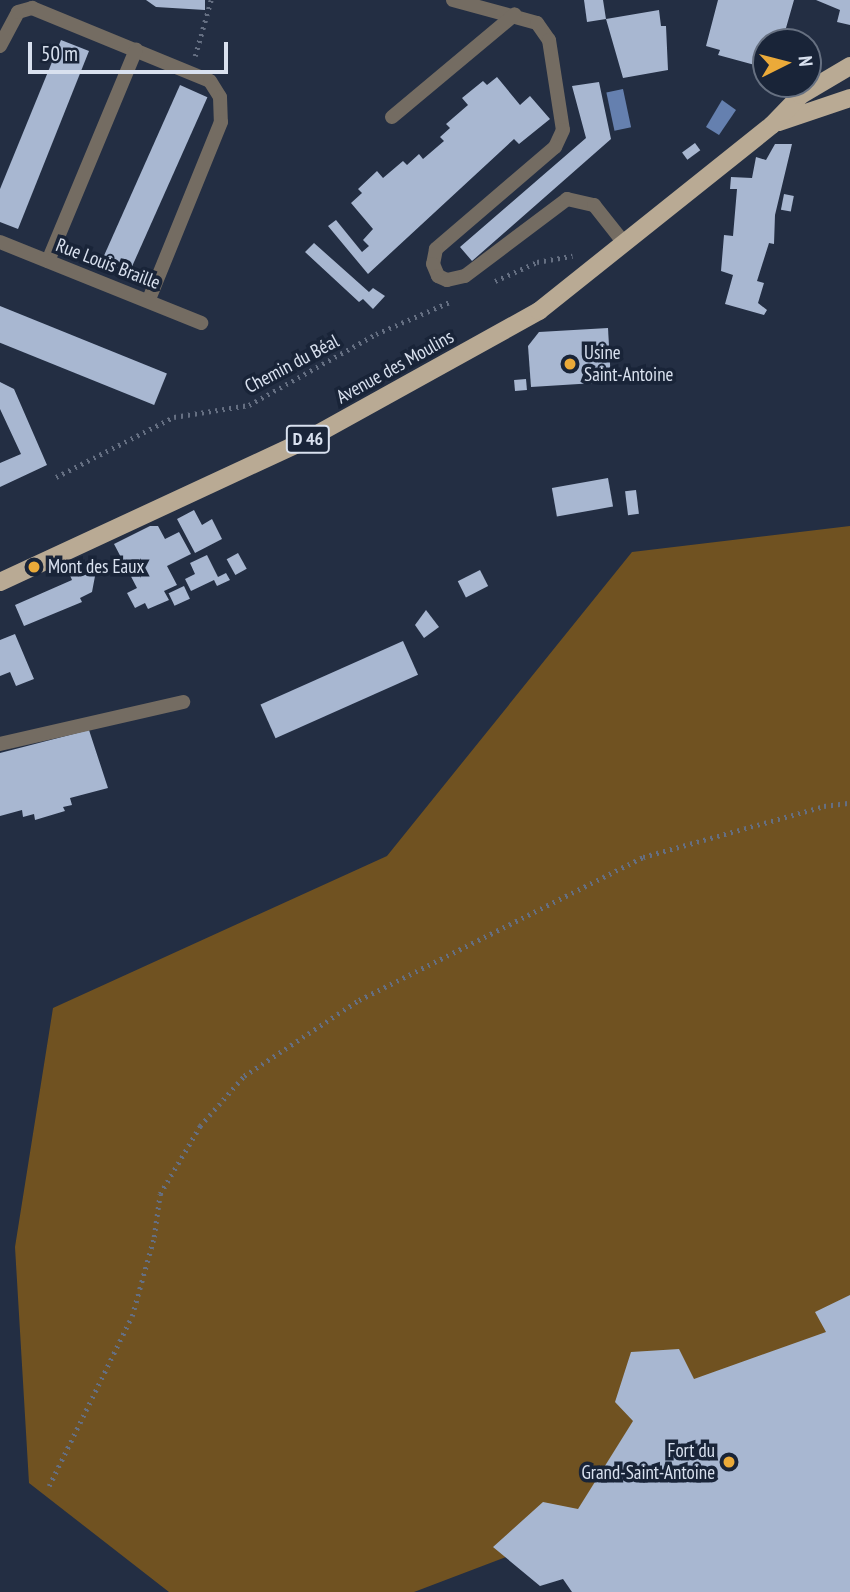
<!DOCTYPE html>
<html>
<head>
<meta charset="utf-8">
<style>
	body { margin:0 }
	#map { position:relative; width:850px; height:1592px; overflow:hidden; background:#232e43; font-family:"PT Sans Narrow",sans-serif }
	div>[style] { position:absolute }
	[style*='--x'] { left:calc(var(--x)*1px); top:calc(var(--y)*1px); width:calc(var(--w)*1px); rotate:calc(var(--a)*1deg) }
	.green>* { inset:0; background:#705221 }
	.water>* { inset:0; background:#6580af; transform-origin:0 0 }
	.building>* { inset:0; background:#a8b7d1; transform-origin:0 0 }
	.path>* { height:4.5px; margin-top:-2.25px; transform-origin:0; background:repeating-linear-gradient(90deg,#656f82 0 2px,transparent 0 7px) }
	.service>* { height:14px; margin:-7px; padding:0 7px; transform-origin:7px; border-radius:7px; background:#746c62 }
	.minor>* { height:14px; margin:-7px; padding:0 7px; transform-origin:7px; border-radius:7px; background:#746c62 }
	.primary>* { height:18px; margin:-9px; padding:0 9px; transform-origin:9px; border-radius:9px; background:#b9aa94 }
	.dots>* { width:19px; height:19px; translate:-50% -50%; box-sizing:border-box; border:4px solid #192438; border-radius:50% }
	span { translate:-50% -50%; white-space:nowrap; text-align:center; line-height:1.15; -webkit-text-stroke:7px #192438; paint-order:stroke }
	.shield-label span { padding:2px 5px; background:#192438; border:2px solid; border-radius:5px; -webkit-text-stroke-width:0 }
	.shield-label { font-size:18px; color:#d9e1ef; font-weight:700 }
	.street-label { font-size:19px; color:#d9e1ef }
	.poi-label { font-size:19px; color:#d9e1ef }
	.left { translate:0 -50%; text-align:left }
	.right { translate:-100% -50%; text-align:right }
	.north { position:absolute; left:752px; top:28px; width:70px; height:70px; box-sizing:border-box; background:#192438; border:2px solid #667081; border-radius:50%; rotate:84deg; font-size:19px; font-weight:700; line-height:28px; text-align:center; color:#d9e1ef }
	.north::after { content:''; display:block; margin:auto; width:24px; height:32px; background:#ebaa39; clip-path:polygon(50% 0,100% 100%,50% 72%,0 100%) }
	.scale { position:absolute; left:28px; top:42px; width:200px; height:32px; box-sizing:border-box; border:4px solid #d9e1ef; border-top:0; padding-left:9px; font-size:21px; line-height:24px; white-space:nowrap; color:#d9e1ef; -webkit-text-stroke:5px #192438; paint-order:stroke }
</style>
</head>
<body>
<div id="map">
	<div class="green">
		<i style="clip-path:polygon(850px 526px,850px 1521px,662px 1498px,414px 1592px,169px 1592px,29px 1483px,15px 1247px,53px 1008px,387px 856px,632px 552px)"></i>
	</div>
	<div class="water">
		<i style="left:623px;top:89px;width:39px;height:17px;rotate:78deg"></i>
		<i style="clip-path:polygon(722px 100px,736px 110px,719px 135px,706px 127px)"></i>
	</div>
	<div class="building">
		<i style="clip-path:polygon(146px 0,205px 0,205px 10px,156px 7px)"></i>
		<i style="clip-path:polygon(584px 0,603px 0,606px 19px,587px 22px)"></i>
		<i style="clip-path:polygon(718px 0,794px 0,782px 42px,766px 42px,766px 68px,718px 55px,720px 50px,706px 46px)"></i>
		<i style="clip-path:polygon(816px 0,850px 0,850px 25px,837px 22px,840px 10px)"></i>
		<i style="clip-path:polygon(659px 10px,661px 26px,666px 26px,668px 70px,623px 78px,606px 19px)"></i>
		<i style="clip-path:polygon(61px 40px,89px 51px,18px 229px,0 222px,0 189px)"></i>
		<i style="clip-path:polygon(497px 77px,520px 105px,530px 96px,550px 119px,519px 144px,514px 139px,368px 274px,328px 226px,336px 220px,362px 252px,369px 246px,363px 240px,373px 229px,351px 203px,362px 193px,358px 189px,377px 171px,383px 178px,403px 161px,407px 165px,419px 154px,423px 159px,444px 141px,440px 137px,450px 128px,446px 124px,468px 105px,462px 98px,483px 81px,487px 85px)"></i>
		<i style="clip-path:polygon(599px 82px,611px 139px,472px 261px,460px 247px,586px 138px,572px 86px)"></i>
		<i style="left:180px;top:85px;width:30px;height:193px;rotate:24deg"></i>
		<i style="left:695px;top:143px;width:9px;height:16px;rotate:54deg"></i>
		<i style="clip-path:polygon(775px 144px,792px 144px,775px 215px,774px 244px,769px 243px,757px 281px,764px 283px,758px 303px,767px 310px,764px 315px,725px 304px,733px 275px,721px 271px,724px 235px,733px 236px,737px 189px,730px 189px,731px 177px,752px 178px,756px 157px,766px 160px)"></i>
		<i style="left:784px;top:194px;width:10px;height:16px;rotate:11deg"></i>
		<i style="clip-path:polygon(314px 243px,369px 292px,373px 288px,385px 296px,373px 309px,363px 299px,359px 302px,305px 252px)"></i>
		<i style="left:0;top:306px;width:180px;height:34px;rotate:22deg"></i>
		<i style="clip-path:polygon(608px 328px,611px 382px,531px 387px,528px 346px,539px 332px)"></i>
		<i style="left:526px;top:379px;width:11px;height:12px;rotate:85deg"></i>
		<i style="clip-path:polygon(0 382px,14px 389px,47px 465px,0 487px,0 463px,21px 454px,0 409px)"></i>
		<i style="left:608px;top:478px;width:29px;height:57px;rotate:80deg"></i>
		<i style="left:636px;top:490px;width:24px;height:11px;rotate:83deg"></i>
		<i style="clip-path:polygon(194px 510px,202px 525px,212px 519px,222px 539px,195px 553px,177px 519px)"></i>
		<i style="clip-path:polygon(150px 526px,158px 526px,165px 539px,179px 532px,191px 554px,167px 566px,177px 585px,164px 591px,169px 600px,148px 609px,145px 603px,135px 608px,127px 593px,137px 588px,114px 544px)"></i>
		<i style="left:238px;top:553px;width:18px;height:13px;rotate:61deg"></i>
		<i style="clip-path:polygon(207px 555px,218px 577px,226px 573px,230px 580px,217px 586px,214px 580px,191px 591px,185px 579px,195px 574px,190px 563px)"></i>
		<i style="clip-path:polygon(91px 562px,96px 571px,92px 592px,80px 598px,82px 602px,24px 626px,15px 605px,72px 580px,69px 573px)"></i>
		<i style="left:480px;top:570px;width:18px;height:25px;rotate:63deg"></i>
		<i style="left:184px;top:586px;width:14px;height:17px;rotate:65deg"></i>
		<i style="clip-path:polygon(426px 610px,439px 627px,424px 638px,415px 625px)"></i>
		<i style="clip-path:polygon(15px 634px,34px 679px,16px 686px,10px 672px,0 676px,0 640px)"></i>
		<i style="left:403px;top:641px;width:37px;height:156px;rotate:66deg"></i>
		<i style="clip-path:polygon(89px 730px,108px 788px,70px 798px,72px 805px,63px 807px,65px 811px,35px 820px,34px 814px,23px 817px,22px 810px,0 816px,0 753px)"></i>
		<i style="clip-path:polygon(850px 1295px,850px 1592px,572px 1592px,563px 1579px,540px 1586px,493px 1547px,543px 1502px,578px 1509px,633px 1421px,615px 1402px,631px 1352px,679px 1349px,694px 1379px,826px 1332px,815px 1312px)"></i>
	</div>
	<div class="path">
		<i style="--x:195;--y:56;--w:58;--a:-74.1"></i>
		<i style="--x:495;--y:281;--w:46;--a:-24.3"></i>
		<i style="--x:537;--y:262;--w:36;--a:-10"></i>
		<i style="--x:56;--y:477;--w:132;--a:-27"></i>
		<i style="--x:174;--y:417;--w:76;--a:-9.1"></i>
		<i style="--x:249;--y:405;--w:145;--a:-29.2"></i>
		<i style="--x:376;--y:334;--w:83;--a:-23.5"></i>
		<i style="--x:49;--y:1486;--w:189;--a:-64"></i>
		<i style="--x:132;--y:1316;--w:82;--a:-74.4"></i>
		<i style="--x:154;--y:1237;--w:43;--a:-82.1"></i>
		<i style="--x:160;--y:1194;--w:79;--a:-59.5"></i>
		<i style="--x:200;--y:1126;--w:67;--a:-48.7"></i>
		<i style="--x:244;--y:1076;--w:138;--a:-33.5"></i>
		<i style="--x:359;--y:1000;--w:318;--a:-26.7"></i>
		<i style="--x:643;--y:857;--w:188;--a:-15.7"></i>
		<i style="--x:824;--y:806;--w:26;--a:-7"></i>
	</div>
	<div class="service">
		<i style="--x:453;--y:0;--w:87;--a:15.3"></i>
		<i style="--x:537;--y:23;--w:21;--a:55"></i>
		<i style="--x:549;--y:40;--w:91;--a:81.2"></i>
		<i style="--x:563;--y:130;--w:19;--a:115"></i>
		<i style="--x:555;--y:147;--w:157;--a:139.4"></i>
		<i style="--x:436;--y:249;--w:15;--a:101"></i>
		<i style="--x:433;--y:264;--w:13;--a:67"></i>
		<i style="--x:438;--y:276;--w:10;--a:24"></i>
		<i style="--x:447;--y:280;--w:18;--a:-13"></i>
		<i style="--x:465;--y:276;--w:128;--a:-37"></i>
		<i style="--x:567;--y:199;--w:28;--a:13"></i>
		<i style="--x:594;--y:205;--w:48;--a:51.7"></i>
		<i style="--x:0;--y:46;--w:38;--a:-62"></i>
		<i style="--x:18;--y:12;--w:15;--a:-16"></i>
		<i style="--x:32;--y:8;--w:192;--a:22.3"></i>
		<i style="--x:210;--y:81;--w:19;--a:58"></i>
		<i style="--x:220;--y:97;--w:25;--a:88"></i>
		<i style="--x:221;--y:122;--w:191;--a:112.1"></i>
		<i style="--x:392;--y:117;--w:160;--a:-39.9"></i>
		<i style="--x:48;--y:261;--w:229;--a:-67.4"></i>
	</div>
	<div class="minor">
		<i style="--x:0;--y:242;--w:217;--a:21.9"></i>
		<i style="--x:0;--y:744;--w:188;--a:-12.9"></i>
	</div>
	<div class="primary">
		<i style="--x:779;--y:122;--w:75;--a:-18.7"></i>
		<i style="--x:0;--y:582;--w:342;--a:-24.9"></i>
		<i style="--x:310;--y:438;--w:262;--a:-29"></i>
		<i style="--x:539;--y:311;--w:298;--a:-38.6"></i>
		<i style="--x:772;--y:125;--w:42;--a:-46"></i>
		<i style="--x:801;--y:95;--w:57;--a:-30.6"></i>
	</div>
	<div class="dots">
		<i style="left:570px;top:364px;background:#ebaa39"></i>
		<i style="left:34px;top:567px;background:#ebaa39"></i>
		<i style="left:729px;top:1462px;background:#ebaa39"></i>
	</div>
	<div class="shield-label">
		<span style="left:308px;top:439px">D 46</span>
	</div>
	<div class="street-label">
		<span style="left:108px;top:264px;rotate:21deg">Rue Louis Braille</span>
		<span style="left:292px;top:364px;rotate:-28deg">Chemin du Béal</span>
		<span style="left:395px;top:367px;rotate:-29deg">Avenue des Moulins</span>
	</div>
	<div class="poi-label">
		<span class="left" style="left:584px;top:364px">Usine<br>Saint-Antoine</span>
		<span class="left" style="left:48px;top:567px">Mont des Eaux</span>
		<span class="right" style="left:715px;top:1462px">Fort du<br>Grand-Saint-Antoine</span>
	</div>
	<div class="north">N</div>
	<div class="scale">50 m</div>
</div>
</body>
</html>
